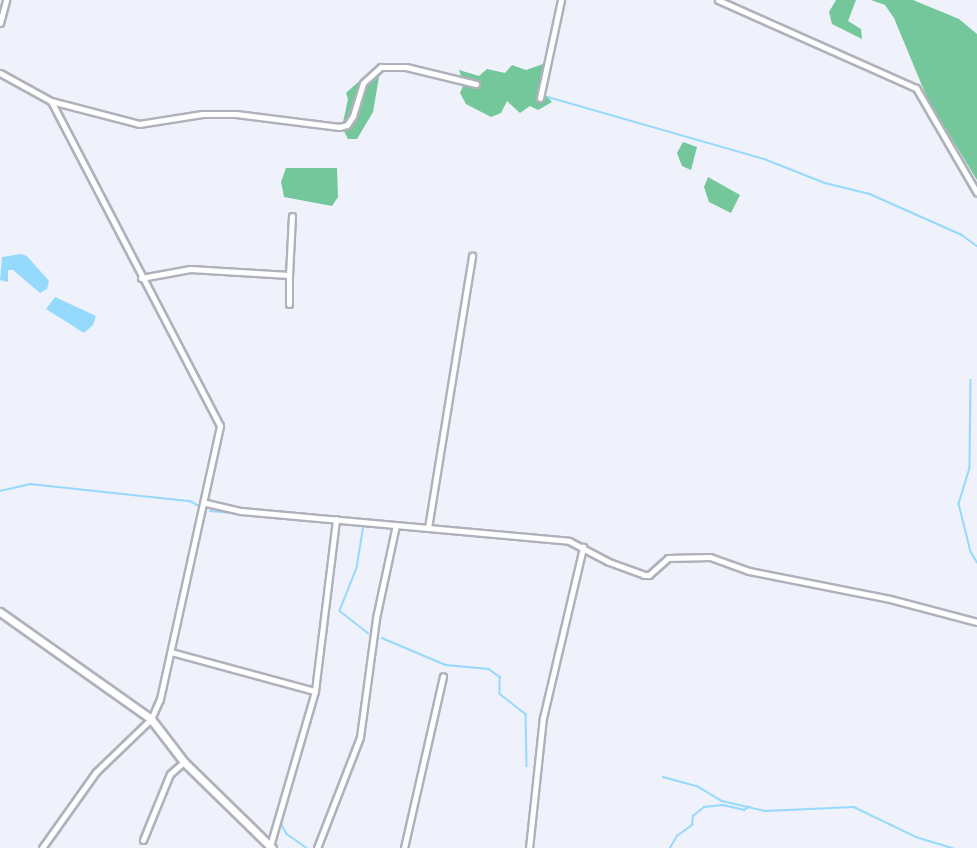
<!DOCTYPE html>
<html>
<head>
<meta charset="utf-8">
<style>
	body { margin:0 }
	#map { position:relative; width:977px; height:848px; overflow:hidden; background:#eff1fb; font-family:"Golos Text",sans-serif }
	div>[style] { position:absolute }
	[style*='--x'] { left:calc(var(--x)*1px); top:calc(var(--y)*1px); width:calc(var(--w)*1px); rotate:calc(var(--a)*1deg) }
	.forest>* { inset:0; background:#73c79a }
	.water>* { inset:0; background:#95dafc }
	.stream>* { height:1.5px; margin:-0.75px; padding:0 0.75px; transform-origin:0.75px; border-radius:0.75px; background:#95dafc }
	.roads { filter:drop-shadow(2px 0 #afb1bb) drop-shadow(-2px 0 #afb1bb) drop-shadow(0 2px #afb1bb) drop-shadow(0 -2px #afb1bb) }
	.minor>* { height:5px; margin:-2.5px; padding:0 2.5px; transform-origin:2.5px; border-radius:2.5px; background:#fff }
	.tertiary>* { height:7px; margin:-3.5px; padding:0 3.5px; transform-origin:3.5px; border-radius:3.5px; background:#fff }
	span { translate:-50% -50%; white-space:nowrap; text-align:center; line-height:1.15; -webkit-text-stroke:6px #eff1fb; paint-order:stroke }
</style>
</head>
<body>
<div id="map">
	<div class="forest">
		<i style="clip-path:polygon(836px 0,856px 0,848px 21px,861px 29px,862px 39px,832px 24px,829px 12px)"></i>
		<i style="clip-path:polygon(871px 0,913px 0,959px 19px,977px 34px,977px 180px,928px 100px,894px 18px,885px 5px)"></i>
		<i style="clip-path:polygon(543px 64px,544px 93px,552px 102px,538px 110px,530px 106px,520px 113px,507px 101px,501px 113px,491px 117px,466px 104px,460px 93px,464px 84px,459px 70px,479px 76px,487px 69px,505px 73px,512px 65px,526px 70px)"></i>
		<i style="clip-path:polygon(373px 69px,380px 71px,373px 112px,357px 139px,348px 139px,342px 127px,348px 99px,346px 93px)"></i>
		<i style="clip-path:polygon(683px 142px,697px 147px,691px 170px,682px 166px,677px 153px)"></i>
		<i style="clip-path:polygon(286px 168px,337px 168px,338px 197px,332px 206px,284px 197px,281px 182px)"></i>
		<i style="clip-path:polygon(708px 177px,740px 195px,731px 213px,709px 202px,704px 187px)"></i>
	</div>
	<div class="water">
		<i style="clip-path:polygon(21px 254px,27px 256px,49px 281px,47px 289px,40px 293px,13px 270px,8px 270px,8px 282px,0 280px,2px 257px)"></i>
		<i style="clip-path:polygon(55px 297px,96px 316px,93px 325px,84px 333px,46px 309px)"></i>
	</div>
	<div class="stream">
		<i style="--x:548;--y:97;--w:228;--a:16"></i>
		<i style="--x:767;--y:160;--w:62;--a:21.6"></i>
		<i style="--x:825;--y:183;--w:46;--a:13.7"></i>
		<i style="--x:870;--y:194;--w:101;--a:24"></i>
		<i style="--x:962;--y:235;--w:19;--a:36"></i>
		<i style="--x:971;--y:380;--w:88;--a:90.7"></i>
		<i style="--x:970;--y:468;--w:38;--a:107"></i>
		<i style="--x:959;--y:504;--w:49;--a:76"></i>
		<i style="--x:971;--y:552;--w:12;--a:59"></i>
		<i style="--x:0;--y:491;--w:31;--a:-13"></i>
		<i style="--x:30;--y:484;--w:161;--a:6.1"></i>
		<i style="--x:190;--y:501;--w:10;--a:29"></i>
		<i style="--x:210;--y:511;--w:58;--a:4.9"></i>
		<i style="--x:356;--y:524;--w:8;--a:7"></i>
		<i style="--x:364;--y:525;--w:44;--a:99.2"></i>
		<i style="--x:357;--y:568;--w:46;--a:111.6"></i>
		<i style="--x:340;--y:611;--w:36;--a:38"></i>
		<i style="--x:364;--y:525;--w:29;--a:6"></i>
		<i style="--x:382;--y:638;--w:69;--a:22.9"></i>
		<i style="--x:446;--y:665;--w:43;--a:5.3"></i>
		<i style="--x:489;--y:669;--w:14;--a:36"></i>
		<i style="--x:500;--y:677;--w:17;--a:90"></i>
		<i style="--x:500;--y:694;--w:33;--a:38"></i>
		<i style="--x:526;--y:714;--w:52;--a:88.9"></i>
		<i style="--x:663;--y:777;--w:35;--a:15"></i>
		<i style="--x:697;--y:786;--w:29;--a:31"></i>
		<i style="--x:722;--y:801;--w:44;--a:13.1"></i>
		<i style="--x:765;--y:811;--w:89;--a:-2.6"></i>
		<i style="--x:854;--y:807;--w:69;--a:25.8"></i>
		<i style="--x:916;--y:837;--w:39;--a:17"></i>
		<i style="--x:280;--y:821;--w:15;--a:62"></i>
		<i style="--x:287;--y:834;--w:24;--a:35"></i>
		<i style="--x:670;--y:848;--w:14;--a:-60"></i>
		<i style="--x:677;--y:836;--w:19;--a:-36"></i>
		<i style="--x:692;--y:825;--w:9;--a:-84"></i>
		<i style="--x:693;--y:816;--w:14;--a:-39"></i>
		<i style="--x:704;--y:807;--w:19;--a:-6"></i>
		<i style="--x:723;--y:805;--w:22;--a:13"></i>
		<i style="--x:744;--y:810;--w:6;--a:-31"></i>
	</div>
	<div class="roads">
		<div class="minor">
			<i style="--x:718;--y:0;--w:217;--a:24"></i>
			<i style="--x:916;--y:88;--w:121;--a:59.8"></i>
			<i style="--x:0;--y:23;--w:24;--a:-75"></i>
			<i style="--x:0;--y:73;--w:58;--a:28.8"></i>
			<i style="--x:51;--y:101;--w:366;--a:62.5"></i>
			<i style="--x:220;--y:426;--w:280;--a:102.4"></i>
			<i style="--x:160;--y:699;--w:22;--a:114"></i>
			<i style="--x:151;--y:719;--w:76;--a:136.1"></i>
			<i style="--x:96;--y:772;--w:93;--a:125.4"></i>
			<i style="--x:540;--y:98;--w:100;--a:-77.9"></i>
			<i style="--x:51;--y:101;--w:91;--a:14.6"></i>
			<i style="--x:139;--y:124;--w:64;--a:-9"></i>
			<i style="--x:202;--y:114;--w:34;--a:0"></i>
			<i style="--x:236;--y:114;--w:104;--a:7.2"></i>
			<i style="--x:339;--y:127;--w:8;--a:-14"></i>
			<i style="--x:347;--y:125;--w:11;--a:-56"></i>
			<i style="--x:353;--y:116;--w:34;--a:-73"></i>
			<i style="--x:363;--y:83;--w:24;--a:-42"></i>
			<i style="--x:381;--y:67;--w:25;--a:0"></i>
			<i style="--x:406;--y:67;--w:72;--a:13.7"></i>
			<i style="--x:289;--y:275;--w:29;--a:90"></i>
			<i style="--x:141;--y:278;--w:50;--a:-10.4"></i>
			<i style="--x:190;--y:269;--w:99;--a:3.5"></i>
			<i style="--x:289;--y:275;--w:59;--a:-87.1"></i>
			<i style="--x:206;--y:503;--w:36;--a:13"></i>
			<i style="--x:241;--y:511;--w:329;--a:5.2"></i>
			<i style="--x:569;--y:541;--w:45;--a:27.7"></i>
			<i style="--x:609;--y:562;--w:37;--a:20"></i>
			<i style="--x:644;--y:575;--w:5;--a:0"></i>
			<i style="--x:649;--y:575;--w:25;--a:-42"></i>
			<i style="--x:668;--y:558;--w:42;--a:-1.4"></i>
			<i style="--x:710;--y:557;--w:41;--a:19.7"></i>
			<i style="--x:749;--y:571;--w:144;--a:11.2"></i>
			<i style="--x:890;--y:599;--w:90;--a:14.8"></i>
			<i style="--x:428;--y:528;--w:276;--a:-80.8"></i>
			<i style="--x:171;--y:652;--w:149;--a:15.2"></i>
			<i style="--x:143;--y:840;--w:71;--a:-67.8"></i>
			<i style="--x:170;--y:774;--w:18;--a:-41"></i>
			<i style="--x:270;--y:846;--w:161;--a:-73.8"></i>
			<i style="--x:315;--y:691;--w:173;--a:-83"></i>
			<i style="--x:317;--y:848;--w:119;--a:-68.8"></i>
			<i style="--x:360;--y:737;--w:120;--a:-82.3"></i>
			<i style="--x:376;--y:618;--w:95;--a:-77.9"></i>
			<i style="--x:404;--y:848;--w:176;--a:-77.2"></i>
			<i style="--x:529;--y:848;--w:131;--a:-83.9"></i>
			<i style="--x:543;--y:718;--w:176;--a:-76.8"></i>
		</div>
		<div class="tertiary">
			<i style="--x:0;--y:612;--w:185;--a:35.3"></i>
			<i style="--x:151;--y:719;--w:54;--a:52.5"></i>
			<i style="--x:184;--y:762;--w:123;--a:44.3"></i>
		</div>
	</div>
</div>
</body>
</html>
